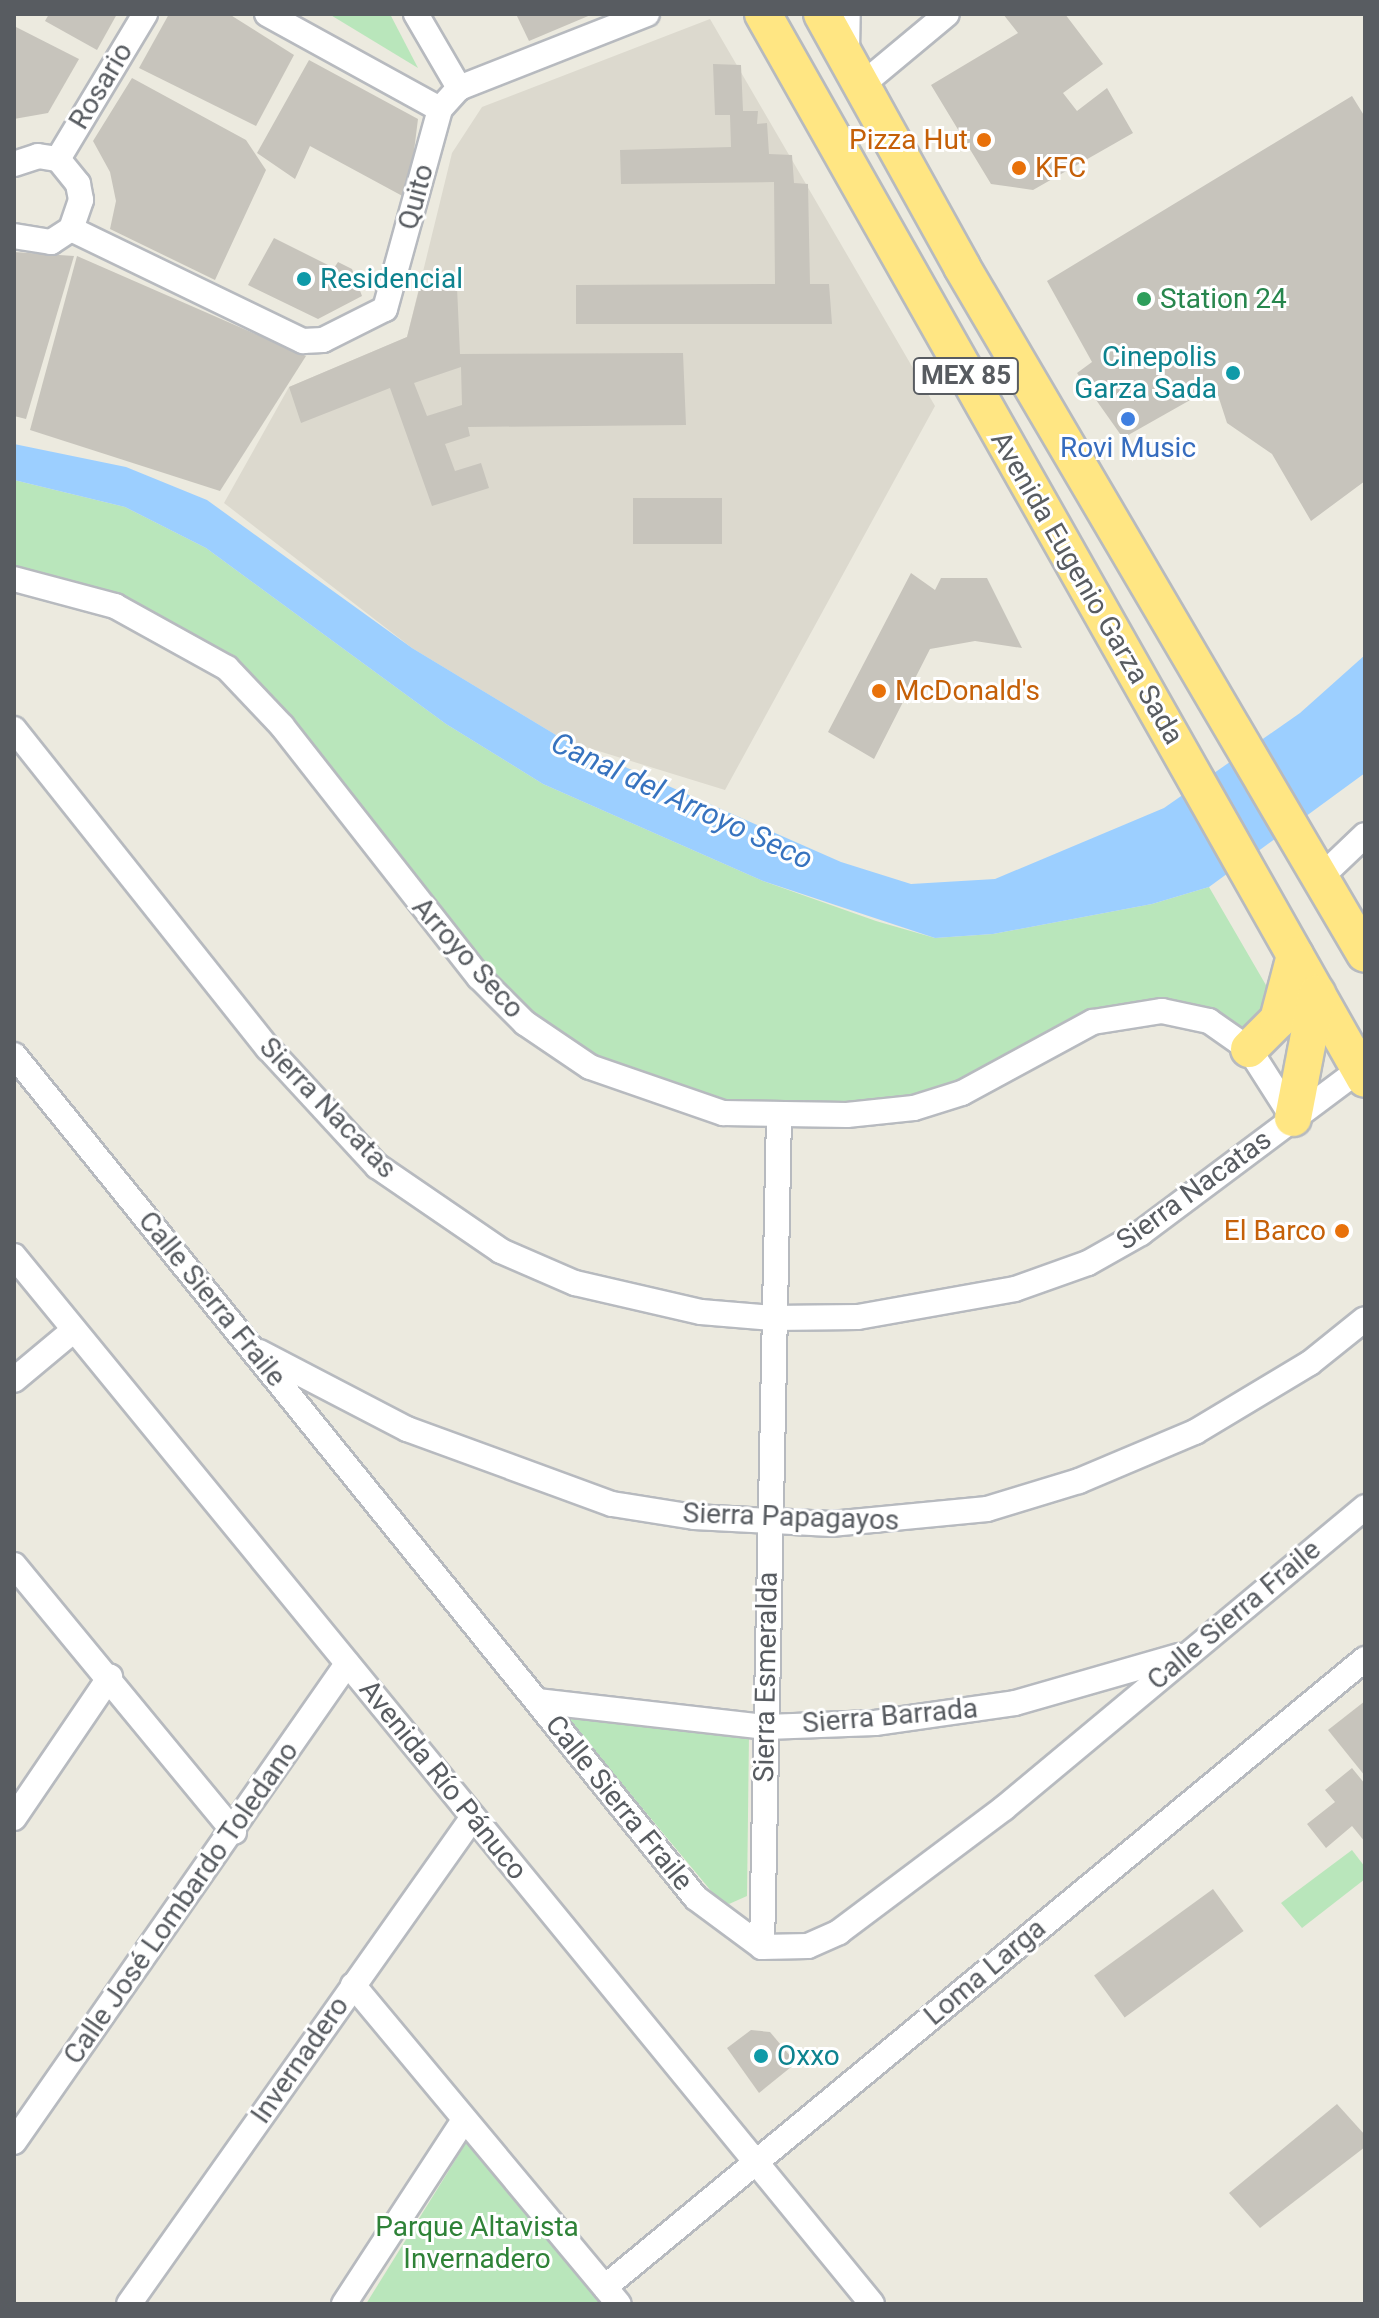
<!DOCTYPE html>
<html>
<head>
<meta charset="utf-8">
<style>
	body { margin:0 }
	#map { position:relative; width:1379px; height:2318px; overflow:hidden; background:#eceadf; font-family:Roboto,sans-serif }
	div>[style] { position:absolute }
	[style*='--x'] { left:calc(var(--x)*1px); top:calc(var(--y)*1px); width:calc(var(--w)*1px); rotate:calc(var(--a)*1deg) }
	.education>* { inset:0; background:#dcd9ce }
	.green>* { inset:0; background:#b9e6bb }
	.water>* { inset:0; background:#9ccfff }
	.building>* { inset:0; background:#c7c4bc; transform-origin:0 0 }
	.roads { filter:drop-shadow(2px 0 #b7babf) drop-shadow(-2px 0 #b7babf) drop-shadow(0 2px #b7babf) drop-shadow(0 -2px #b7babf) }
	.minor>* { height:24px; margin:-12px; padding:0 12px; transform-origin:12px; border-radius:12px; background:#fff }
	.highway>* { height:36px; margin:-18px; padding:0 18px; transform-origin:18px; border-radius:18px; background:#ffe683 }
	.dots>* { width:22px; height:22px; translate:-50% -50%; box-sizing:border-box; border:4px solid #fff; border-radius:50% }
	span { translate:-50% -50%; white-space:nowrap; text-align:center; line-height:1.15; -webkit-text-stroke:6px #fff; paint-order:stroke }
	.shield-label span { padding:2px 6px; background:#fff; border:2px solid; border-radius:6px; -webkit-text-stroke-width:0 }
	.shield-label { font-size:26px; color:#585c61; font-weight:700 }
	.street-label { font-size:28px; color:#585c61 }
	.food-label { font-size:28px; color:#c56008 }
	.right { translate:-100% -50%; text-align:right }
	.left { translate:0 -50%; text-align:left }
	.culture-label { font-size:28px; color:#0d838f }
	.leisure-label { font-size:28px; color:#27864d }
	.shop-label { font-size:28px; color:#366cbe }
	.park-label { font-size:28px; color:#2e8237 }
	.water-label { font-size:30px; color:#3773bf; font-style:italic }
	.frame { position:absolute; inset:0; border:16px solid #585c61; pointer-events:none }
</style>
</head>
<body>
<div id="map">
	<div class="education">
		<i style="clip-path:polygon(710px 19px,935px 406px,725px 790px,566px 741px,412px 648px,224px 503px,289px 387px,407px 337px,452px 153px,482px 107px)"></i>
	</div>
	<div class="green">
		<i style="clip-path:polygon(329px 14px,390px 14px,418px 68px)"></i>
		<i style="clip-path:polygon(14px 480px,125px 507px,206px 548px,446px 724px,543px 784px,763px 881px,876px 921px,935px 938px,993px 934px,1152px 904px,1209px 887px,1281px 1011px,1262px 1039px,1209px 1021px,1125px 1013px,956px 1094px,823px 1117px,655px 1091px,525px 1023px,282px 726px,179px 638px,14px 579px)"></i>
		<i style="clip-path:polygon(564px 1714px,749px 1734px,747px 1896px,729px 1904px,717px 1898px)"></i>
		<i style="clip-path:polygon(1352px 1850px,1365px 1867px,1365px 1879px,1302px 1928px,1281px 1903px)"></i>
		<i style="clip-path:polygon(469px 2138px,609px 2304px,366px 2304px)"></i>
	</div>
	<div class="water">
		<i style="clip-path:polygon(14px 444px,126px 467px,207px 500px,412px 648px,566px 741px,841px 862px,911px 884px,995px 879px,1164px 808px,1300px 713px,1365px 655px,1365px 773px,1209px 887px,1152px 904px,993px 934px,935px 938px,763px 881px,543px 784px,446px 724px,206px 548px,125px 507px,14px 480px)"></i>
	</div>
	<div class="building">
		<i style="clip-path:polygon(49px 14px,117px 14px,97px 50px,45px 21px)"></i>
		<i style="clip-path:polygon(169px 14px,229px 14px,294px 55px,256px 126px,139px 68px)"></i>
		<i style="clip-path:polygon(516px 14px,593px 14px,529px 41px)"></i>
		<i style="clip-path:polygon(1003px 14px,1065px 14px,1103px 64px,1063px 93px,1077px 111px,1107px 88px,1133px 133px,1033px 190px,991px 184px,931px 85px,1018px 33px)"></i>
		<i style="clip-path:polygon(14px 26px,79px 59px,48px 113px,14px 119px)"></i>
		<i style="clip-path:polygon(309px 60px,418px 119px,408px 199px,310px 146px,295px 179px,257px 153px)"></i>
		<i style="clip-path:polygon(713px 64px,741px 65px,743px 111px,758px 111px,757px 124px,767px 123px,769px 154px,792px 155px,794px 183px,808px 184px,810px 284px,829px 284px,832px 324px,576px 324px,576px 285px,775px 284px,774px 182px,621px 184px,620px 150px,731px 147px,730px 115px,715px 115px)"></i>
		<i style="clip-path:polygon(132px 78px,246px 140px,266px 170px,215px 280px,110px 229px,116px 201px,110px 172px,93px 141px)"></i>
		<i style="clip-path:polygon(1352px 96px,1365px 117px,1365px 481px,1311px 521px,1272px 454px,1227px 423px,1215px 386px,1123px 438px,1077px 373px,1092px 362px,1047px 281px)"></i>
		<i style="clip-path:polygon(274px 238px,334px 268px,338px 262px,352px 269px,362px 296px,318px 319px,248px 285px)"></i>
		<i style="clip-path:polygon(14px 252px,74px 256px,26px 419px,14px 416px)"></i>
		<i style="clip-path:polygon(77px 256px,306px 356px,220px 491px,30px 430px)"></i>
		<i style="clip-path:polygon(evenodd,420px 286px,457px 287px,460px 354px,683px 353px,686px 425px,468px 427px,470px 436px,445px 444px,455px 471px,481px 463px,489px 488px,432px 506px,390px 388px,301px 423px,289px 387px,407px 337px,420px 286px,461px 367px,462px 405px,427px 416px,414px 383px,461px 367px)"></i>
		<i style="left:633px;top:498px;width:89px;height:46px"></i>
		<i style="clip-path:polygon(911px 573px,935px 590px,941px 578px,987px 578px,1022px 648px,975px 641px,930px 649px,874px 759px,828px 732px)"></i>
		<i style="clip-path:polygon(1365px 1701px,1365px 1776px,1328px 1730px)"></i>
		<i style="clip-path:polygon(1352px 1768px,1365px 1784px,1365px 1842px,1352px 1826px,1326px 1848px,1307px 1824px,1335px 1802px,1325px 1790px)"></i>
		<i style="left:1213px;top:1889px;width:52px;height:147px;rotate:54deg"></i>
		<i style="clip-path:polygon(751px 2030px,770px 2032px,796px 2063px,759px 2093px,727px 2048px)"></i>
		<i style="clip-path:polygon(1337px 2104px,1365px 2135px,1365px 2147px,1260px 2228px,1229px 2193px)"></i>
	</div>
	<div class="roads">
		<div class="minor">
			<i style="--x:267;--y:14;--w:197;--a:28.8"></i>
			<i style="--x:416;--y:14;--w:86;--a:59.8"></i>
			<i style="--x:847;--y:53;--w:39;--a:-89"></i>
			<i style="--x:863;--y:84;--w:109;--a:-39.8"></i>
			<i style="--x:58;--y:159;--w:169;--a:-59"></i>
			<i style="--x:14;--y:164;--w:25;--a:-18"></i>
			<i style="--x:38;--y:156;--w:20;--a:9"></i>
			<i style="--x:58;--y:159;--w:32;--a:51"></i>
			<i style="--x:78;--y:184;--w:16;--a:79"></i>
			<i style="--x:81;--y:200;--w:31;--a:109"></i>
			<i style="--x:71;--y:229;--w:24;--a:147"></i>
			<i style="--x:51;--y:242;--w:37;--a:-171"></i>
			<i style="--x:71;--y:229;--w:258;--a:25.8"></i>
			<i style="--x:303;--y:341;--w:20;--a:-3"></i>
			<i style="--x:323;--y:340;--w:69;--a:-26.6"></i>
			<i style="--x:385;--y:309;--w:207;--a:-74.6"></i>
			<i style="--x:440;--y:109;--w:28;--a:-48"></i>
			<i style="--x:459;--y:88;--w:202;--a:-21.5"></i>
			<i style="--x:14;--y:579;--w:105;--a:15"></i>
			<i style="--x:115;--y:606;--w:128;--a:29"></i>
			<i style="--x:227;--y:668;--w:80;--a:46.5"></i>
			<i style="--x:282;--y:726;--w:319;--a:51.9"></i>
			<i style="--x:479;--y:977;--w:65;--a:45"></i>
			<i style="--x:525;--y:1023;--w:78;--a:34.1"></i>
			<i style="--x:590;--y:1067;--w:141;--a:19.1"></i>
			<i style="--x:723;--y:1113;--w:124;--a:0.9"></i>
			<i style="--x:847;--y:1115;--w:67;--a:-6"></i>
			<i style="--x:914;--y:1108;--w:50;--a:-17.4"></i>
			<i style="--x:962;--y:1093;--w:149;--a:-28.5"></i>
			<i style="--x:1093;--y:1022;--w:70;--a:-9.1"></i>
			<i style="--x:1162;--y:1011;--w:48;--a:12"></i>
			<i style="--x:1209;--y:1021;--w:49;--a:35"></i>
			<i style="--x:1249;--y:1049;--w:82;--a:57.5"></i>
			<i style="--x:14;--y:729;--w:408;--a:51.5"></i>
			<i style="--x:268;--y:1048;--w:161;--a:47.3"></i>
			<i style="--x:377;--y:1166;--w:150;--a:34.4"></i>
			<i style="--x:501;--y:1251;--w:81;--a:23.4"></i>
			<i style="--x:575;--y:1283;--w:129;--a:13"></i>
			<i style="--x:701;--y:1312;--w:72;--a:4.8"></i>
			<i style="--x:773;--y:1318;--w:85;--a:-0.7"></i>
			<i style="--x:858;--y:1317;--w:159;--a:-10.1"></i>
			<i style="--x:1015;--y:1289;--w:77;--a:-19.6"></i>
			<i style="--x:1088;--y:1263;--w:61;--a:-29.5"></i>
			<i style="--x:1141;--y:1233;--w:274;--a:-36.8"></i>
			<i style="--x:1322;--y:876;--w:59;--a:-43.6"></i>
			<i style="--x:14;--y:1055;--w:1084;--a:51.03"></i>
			<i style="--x:696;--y:1898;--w:82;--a:36.6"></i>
			<i style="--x:762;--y:1947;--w:46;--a:-1.2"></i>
			<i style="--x:808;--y:1946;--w:34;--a:-24"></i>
			<i style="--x:839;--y:1932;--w:206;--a:-36.9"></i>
			<i style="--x:1004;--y:1808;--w:470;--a:-39.8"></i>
			<i style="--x:14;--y:1256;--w:1354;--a:50.69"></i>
			<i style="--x:259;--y:1352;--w:167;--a:27.5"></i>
			<i style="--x:407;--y:1429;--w:218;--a:20.1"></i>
			<i style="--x:612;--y:1504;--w:83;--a:9"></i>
			<i style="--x:694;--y:1517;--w:137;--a:2.9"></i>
			<i style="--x:831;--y:1524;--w:157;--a:-5.5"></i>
			<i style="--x:987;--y:1509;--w:96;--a:-16.9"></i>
			<i style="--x:1079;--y:1481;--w:126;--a:-22.9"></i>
			<i style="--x:1195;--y:1432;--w:134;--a:-31"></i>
			<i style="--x:1310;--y:1363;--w:70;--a:-38.7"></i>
			<i style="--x:14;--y:1380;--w:78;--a:-39.8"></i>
			<i style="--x:14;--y:1565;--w:346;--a:50.5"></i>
			<i style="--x:537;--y:1701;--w:230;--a:6.5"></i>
			<i style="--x:766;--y:1727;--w:109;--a:-2.1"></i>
			<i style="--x:875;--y:1723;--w:141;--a:-8.1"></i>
			<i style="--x:1015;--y:1703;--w:171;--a:-16"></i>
			<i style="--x:14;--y:1818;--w:171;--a:-55.8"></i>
			<i style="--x:762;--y:1947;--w:829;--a:-88.83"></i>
			<i style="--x:353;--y:1985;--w:415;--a:50.2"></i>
			<i style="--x:14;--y:2142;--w:583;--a:-55.14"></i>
			<i style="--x:605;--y:2287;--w:986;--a:-39.57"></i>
			<i style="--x:129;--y:2304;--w:596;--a:-54.76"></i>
			<i style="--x:344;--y:2304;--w:220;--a:-56.9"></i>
		</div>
		<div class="highway">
			<i style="--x:763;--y:14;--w:1223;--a:60.52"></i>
			<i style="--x:822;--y:14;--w:289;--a:61"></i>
			<i style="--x:962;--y:267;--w:796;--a:59.6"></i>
			<i style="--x:1249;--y:1049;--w:41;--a:-45"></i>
			<i style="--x:1278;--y:1020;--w:67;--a:-75.3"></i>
			<i style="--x:1293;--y:1118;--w:127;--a:-79.1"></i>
		</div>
	</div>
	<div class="dots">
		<i style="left:984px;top:140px;background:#e8710a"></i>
		<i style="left:1019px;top:168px;background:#e8710a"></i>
		<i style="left:304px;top:279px;background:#0f9aa8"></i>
		<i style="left:1144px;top:299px;background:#2e9e5b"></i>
		<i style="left:1233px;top:373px;background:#0f9aa8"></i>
		<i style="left:1128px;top:419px;background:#3f7fe0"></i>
		<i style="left:879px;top:691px;background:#e8710a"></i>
		<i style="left:1342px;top:1231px;background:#e8710a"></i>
		<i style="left:761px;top:2056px;background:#0f9aa8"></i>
	</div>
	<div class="shield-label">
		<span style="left:966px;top:376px">MEX 85</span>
	</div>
	<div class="street-label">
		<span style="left:101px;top:86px;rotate:-59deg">Rosario</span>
		<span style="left:416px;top:197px;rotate:-75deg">Quito</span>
		<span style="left:1087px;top:588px;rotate:60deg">Avenida Eugenio Garza Sada</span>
		<span style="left:468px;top:958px;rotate:48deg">Arroyo Seco</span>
		<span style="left:328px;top:1108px;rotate:46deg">Sierra Nacatas</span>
		<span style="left:1194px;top:1190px;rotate:-36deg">Sierra Nacatas</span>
		<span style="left:212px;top:1299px;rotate:51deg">Calle Sierra Fraile</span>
		<span style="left:791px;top:1517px;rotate:2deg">Sierra Papagayos</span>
		<span style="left:1234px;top:1615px;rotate:-40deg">Calle Sierra Fraile</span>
		<span style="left:766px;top:1677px;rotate:-89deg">Sierra Esmeralda</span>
		<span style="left:890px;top:1716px;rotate:-5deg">Sierra Barrada</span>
		<span style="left:443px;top:1780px;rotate:51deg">Avenida Río Pánuco</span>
		<span style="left:619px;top:1803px;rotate:51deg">Calle Sierra Fraile</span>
		<span style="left:181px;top:1903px;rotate:-55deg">Calle José Lombardo Toledano</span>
		<span style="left:985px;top:1972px;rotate:-40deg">Loma Larga</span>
		<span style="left:300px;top:2060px;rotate:-55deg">Invernadero</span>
	</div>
	<div class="food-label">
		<span class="right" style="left:968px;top:140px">Pizza Hut</span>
		<span class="left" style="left:1035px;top:168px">KFC</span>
		<span class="left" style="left:895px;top:691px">McDonald's</span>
		<span class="right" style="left:1326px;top:1231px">El Barco</span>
	</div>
	<div class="culture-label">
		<span class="left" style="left:320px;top:279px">Residencial</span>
		<span class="right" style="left:1217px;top:373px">Cinepolis<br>Garza Sada</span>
		<span class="left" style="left:777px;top:2056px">Oxxo</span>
	</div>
	<div class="leisure-label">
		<span class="left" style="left:1160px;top:299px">Station 24</span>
	</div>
	<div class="shop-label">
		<span style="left:1128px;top:448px">Rovi Music</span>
	</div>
	<div class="park-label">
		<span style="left:477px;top:2243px">Parque Altavista<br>Invernadero</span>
	</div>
	<div class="water-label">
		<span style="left:682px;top:801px;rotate:25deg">Canal del Arroyo Seco</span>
	</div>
	<div class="frame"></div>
</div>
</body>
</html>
